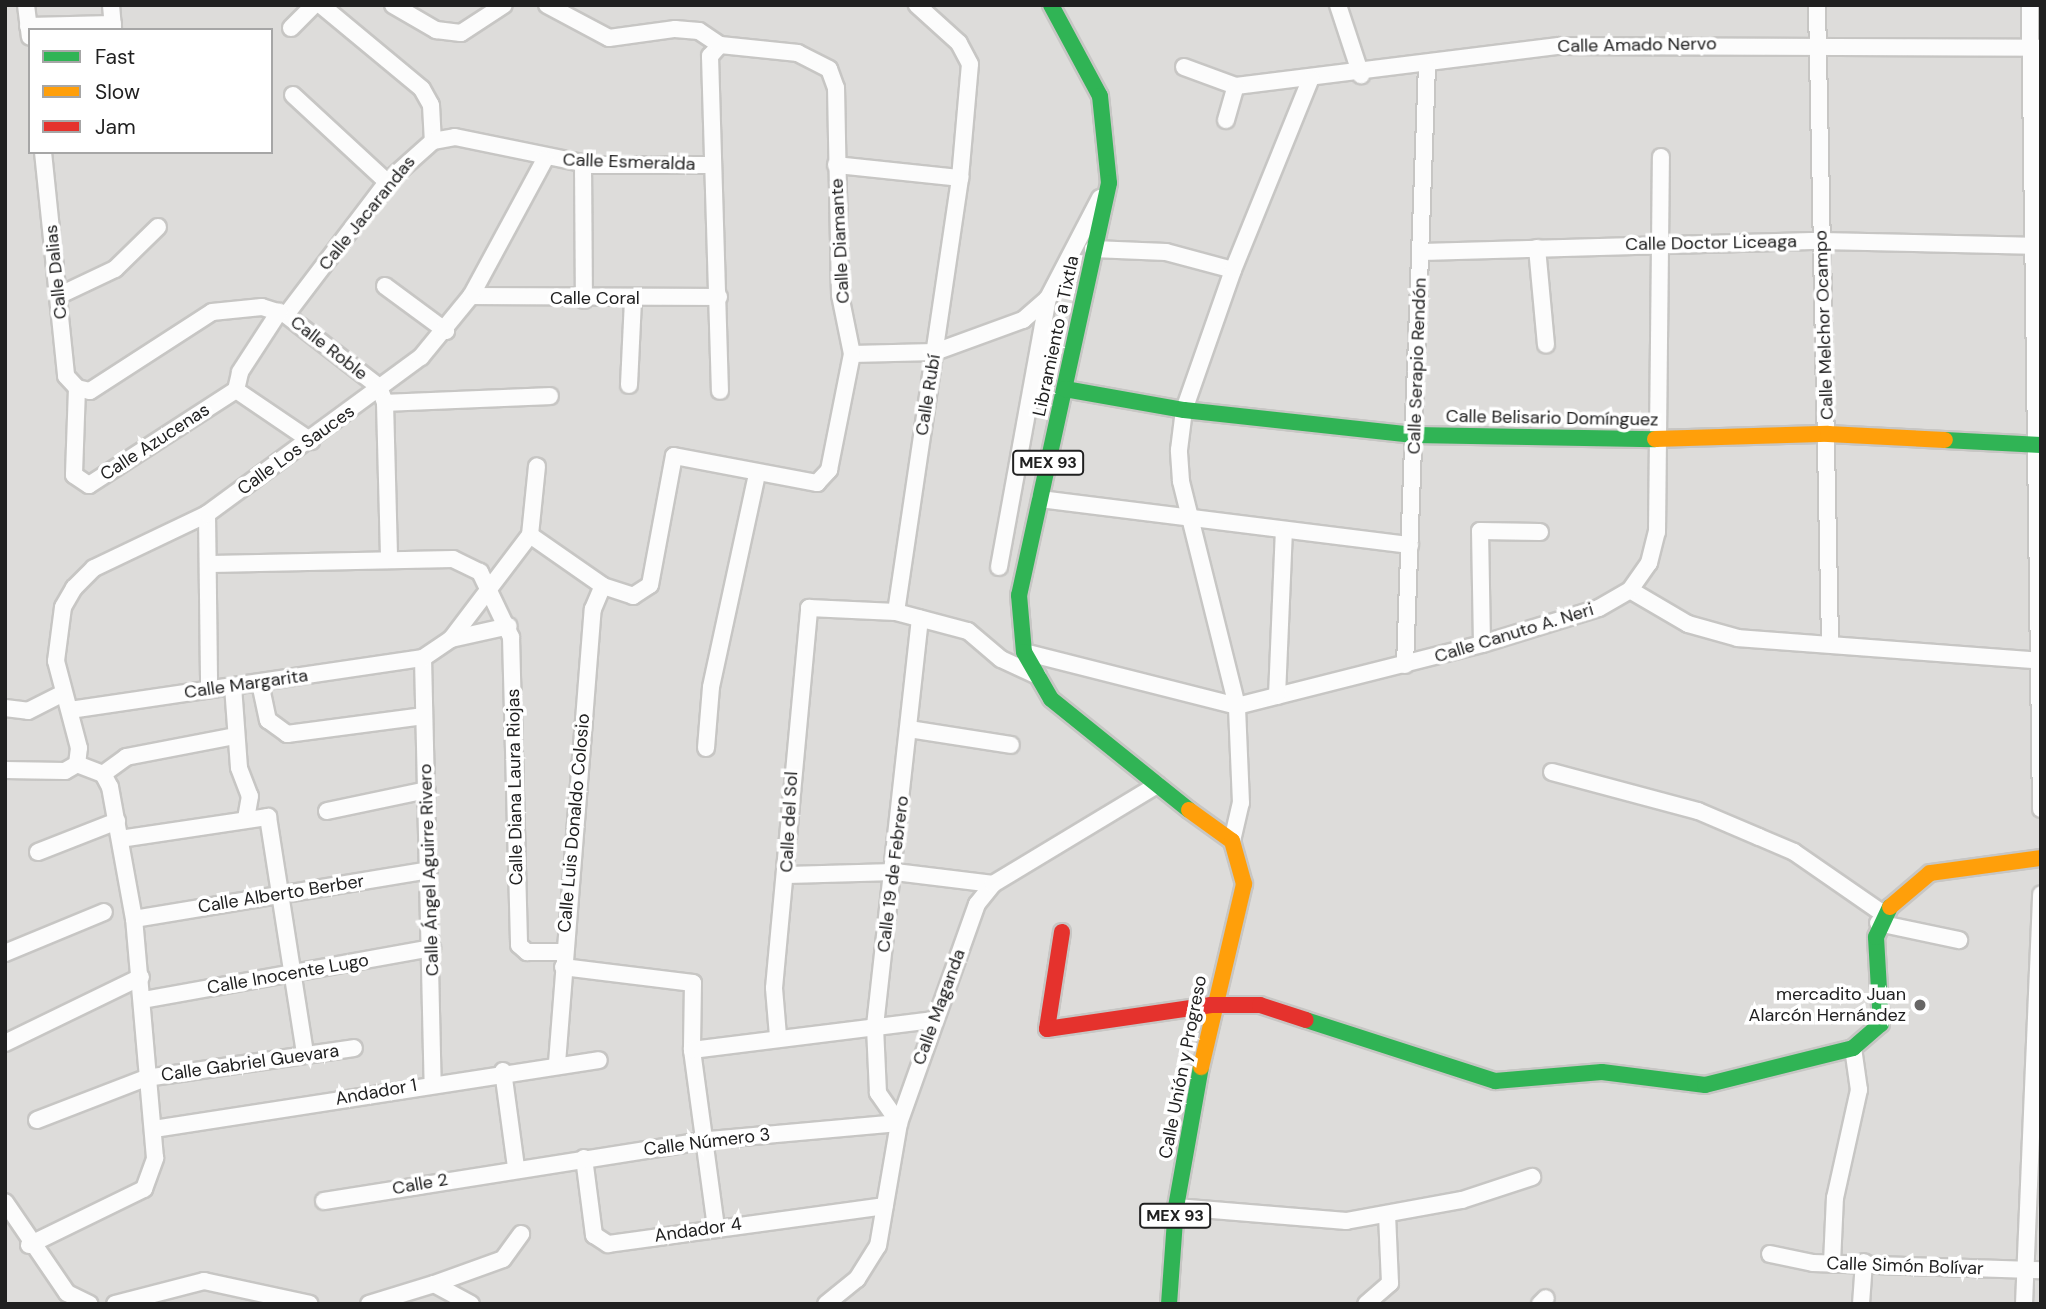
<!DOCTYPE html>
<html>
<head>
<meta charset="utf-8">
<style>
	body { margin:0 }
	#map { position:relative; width:2046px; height:1309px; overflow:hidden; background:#eeece8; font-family:"DM Sans",sans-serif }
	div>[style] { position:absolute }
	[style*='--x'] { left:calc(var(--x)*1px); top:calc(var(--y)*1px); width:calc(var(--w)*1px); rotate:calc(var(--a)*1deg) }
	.residential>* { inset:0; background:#dddcda }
	.roads { filter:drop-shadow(2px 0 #c7c6c4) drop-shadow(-2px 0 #c7c6c4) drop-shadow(0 2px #c7c6c4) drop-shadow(0 -2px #c7c6c4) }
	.street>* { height:16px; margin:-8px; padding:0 8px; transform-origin:8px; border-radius:8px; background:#fcfcfc }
	.fast>* { height:16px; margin:-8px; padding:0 8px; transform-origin:8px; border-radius:8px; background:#30b455 }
	.slow>* { height:16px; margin:-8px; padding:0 8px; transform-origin:8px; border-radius:8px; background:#ff9f0a }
	.jam>* { height:16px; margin:-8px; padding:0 8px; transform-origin:8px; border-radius:8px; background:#e5322d }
	.dots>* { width:19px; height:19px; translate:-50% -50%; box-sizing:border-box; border:4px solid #fff; border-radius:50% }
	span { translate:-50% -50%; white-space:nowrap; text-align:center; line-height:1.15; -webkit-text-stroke:7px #fff; paint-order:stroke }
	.shield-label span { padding:2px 5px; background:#fff; border:2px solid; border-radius:5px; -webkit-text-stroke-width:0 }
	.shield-label { font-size:16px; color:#202020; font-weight:700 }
	.street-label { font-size:18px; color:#202020 }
	.poi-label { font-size:18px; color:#202020 }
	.right { translate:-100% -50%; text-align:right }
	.frame { position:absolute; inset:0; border:7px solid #202020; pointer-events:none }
	.legend { position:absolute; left:28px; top:28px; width:245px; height:126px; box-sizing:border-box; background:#fff; border:2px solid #a6a6a6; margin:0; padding:9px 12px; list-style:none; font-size:21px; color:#202020 }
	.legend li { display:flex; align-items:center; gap:14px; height:35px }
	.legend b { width:35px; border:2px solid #a6a6a6 }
</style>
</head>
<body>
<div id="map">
	<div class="residential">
		<i style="clip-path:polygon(evenodd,5px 5px,2041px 5px,2041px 1304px,5px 1304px,5px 5px,30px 30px,271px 30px,271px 152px,30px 152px,30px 30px)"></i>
	</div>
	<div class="roads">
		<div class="street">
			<i style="--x:26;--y:5;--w:32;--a:83"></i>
			<i style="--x:111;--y:5;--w:25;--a:85"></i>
			<i style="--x:321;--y:5;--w:131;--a:39.7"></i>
			<i style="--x:422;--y:89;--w:18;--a:61"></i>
			<i style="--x:431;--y:105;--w:36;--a:87"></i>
			<i style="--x:393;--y:5;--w:50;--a:30.2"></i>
			<i style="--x:436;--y:30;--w:25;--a:7"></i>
			<i style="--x:461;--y:33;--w:51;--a:-33.1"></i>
			<i style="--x:547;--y:5;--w:70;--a:28"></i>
			<i style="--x:609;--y:38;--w:67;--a:-7.8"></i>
			<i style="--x:675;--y:29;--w:24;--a:5"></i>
			<i style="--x:699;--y:31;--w:25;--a:34"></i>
			<i style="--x:1338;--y:5;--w:74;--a:71.8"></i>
			<i style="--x:1817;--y:5;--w:639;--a:88.83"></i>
			<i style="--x:2030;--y:5;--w:804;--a:89.22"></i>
			<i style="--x:28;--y:26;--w:85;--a:-1.3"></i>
			<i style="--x:291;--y:28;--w:33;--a:-45"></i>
			<i style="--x:720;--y:45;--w:15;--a:132"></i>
			<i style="--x:710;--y:56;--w:335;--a:88.3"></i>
			<i style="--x:1184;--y:67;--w:55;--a:20.1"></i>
			<i style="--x:1236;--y:86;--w:325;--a:-7.1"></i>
			<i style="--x:1559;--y:46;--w:482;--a:0.2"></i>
			<i style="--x:293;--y:95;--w:128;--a:42.8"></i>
			<i style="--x:1226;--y:120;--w:35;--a:-74"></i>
			<i style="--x:43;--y:152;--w:225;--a:84.1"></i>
			<i style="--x:66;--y:376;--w:16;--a:47"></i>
			<i style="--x:583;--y:164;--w:136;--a:89.6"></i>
			<i style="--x:836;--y:165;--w:125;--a:6"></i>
			<i style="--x:1537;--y:248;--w:97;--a:84.7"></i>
			<i style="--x:1093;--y:249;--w:73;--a:2.4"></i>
			<i style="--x:1166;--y:252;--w:69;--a:15"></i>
			<i style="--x:1422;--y:252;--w:399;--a:-1.6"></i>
			<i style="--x:1821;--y:241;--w:220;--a:1.3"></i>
			<i style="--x:385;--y:286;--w:76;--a:36.4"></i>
			<i style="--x:58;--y:296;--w:63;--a:-25.3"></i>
			<i style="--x:115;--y:269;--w:60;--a:-44.3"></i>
			<i style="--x:471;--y:296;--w:248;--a:0.2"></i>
			<i style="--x:286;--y:315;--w:167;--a:-52.8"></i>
			<i style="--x:387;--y:182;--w:62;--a:-41.7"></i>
			<i style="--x:433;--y:141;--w:22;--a:-10"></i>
			<i style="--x:455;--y:137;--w:139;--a:11.6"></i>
			<i style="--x:591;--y:165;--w:122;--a:0"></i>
			<i style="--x:852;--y:354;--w:83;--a:-1.4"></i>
			<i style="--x:935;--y:352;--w:94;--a:-20"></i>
			<i style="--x:1023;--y:320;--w:33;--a:-41"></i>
			<i style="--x:1048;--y:298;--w:113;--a:-62.5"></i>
			<i style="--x:629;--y:385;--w:86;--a:-87.3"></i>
			<i style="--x:77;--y:388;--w:13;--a:13"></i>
			<i style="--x:90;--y:391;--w:145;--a:-32.9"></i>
			<i style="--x:212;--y:312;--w:50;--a:-5.7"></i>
			<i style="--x:262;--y:307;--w:25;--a:18"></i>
			<i style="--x:286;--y:315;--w:118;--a:37.7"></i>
			<i style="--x:379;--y:387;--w:17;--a:69"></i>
			<i style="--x:385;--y:403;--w:165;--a:-2.4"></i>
			<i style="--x:77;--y:388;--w:87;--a:92"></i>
			<i style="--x:74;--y:475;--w:18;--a:34"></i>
			<i style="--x:89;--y:485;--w:175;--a:-32.9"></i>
			<i style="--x:236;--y:390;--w:91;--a:34.2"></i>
			<i style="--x:236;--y:390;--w:18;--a:-77"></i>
			<i style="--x:240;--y:372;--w:72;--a:-57"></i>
			<i style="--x:385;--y:403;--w:157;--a:88.5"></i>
			<i style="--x:1040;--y:499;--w:373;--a:7.1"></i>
			<i style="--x:207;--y:514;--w:174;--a:89.3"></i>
			<i style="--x:530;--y:535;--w:89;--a:34.9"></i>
			<i style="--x:603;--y:586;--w:32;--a:18"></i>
			<i style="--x:633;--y:596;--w:20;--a:-33"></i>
			<i style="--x:650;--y:585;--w:131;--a:-79.5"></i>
			<i style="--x:674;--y:456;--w:146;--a:10.7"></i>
			<i style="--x:817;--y:483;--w:18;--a:-47"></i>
			<i style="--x:829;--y:470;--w:118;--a:-78.8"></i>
			<i style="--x:852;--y:354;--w:60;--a:-101.5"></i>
			<i style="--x:840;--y:295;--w:207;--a:-91.1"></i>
			<i style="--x:836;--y:88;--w:20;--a:-110"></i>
			<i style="--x:829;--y:69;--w:35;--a:-153"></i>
			<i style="--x:798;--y:53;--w:78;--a:-174.1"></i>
			<i style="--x:211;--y:564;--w:242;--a:-1.2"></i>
			<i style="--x:453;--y:559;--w:30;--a:26"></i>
			<i style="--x:480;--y:572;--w:72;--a:64.5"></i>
			<i style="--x:511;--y:637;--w:308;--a:88.5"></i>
			<i style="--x:519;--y:945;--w:11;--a:41"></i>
			<i style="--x:527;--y:952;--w:36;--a:0"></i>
			<i style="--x:999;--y:567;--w:273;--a:-79.7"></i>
			<i style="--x:1630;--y:590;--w:67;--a:30.4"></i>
			<i style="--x:1688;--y:624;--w:52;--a:15.6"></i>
			<i style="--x:1738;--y:638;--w:304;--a:4.3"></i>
			<i style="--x:896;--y:612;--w:439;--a:-81.6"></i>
			<i style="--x:960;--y:178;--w:114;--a:-85"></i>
			<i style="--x:970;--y:64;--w:24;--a:-118"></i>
			<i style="--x:959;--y:43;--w:57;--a:-137.9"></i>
			<i style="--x:451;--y:639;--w:59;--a:-12.6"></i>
			<i style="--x:1482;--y:644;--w:113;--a:-91"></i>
			<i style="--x:1480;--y:531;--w:60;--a:1"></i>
			<i style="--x:1024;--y:652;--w:220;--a:14.2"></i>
			<i style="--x:1237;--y:706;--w:253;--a:-14.2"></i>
			<i style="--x:1482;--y:644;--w:122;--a:-17.1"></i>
			<i style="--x:1599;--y:608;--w:36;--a:-30"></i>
			<i style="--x:1630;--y:590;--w:33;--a:-55"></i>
			<i style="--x:1649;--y:563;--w:32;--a:-76"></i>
			<i style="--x:1657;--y:532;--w:375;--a:-89.4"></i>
			<i style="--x:423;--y:658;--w:425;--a:88.7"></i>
			<i style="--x:1405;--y:665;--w:599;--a:-87.9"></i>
			<i style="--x:260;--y:683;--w:38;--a:78"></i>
			<i style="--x:268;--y:720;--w:24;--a:36"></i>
			<i style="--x:287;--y:734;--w:138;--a:-7.5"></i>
			<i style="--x:233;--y:686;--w:82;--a:85.8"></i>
			<i style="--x:239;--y:768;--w:30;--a:69"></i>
			<i style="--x:250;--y:796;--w:23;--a:100"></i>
			<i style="--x:1277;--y:696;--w:164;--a:-87.6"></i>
			<i style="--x:5;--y:708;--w:23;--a:7"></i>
			<i style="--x:28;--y:711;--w:39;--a:-27"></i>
			<i style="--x:70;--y:710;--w:357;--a:-8.4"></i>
			<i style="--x:423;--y:658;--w:34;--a:-34"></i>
			<i style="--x:451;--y:639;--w:131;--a:-52.8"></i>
			<i style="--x:530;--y:535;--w:69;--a:-84.2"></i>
			<i style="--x:909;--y:729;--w:103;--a:8.9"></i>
			<i style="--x:706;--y:748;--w:61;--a:-85.3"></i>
			<i style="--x:711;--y:687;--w:218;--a:-77.8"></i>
			<i style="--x:77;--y:764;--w:16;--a:-83"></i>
			<i style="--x:79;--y:748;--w:90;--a:-104.8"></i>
			<i style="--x:56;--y:661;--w:54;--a:-82.6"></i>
			<i style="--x:63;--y:607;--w:22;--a:-60"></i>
			<i style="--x:74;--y:588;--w:28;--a:-45"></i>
			<i style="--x:94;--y:568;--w:125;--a:-25.5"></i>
			<i style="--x:207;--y:514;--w:265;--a:-36.3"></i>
			<i style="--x:421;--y:357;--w:79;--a:-50.7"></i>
			<i style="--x:471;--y:296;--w:156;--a:-61.6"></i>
			<i style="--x:5;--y:770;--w:60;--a:1"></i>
			<i style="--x:65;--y:771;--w:14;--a:-30"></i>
			<i style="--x:1552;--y:772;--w:151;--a:15"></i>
			<i style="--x:1698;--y:811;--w:66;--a:23.1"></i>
			<i style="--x:1759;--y:837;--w:38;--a:23"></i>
			<i style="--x:1794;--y:852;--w:107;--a:34.7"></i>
			<i style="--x:103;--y:774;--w:29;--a:-36"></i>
			<i style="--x:126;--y:757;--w:111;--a:-10.9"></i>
			<i style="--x:327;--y:811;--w:102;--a:-11.9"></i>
			<i style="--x:120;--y:839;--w:150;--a:-8.5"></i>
			<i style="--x:268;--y:817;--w:239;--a:81.1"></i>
			<i style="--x:1232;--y:841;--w:39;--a:-77"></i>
			<i style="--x:1241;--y:803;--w:97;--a:-92.4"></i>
			<i style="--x:1237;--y:706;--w:232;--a:-104"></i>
			<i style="--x:1181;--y:481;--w:31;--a:-94"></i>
			<i style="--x:1179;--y:450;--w:40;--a:-82.9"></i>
			<i style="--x:1184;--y:410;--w:148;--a:-70.7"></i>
			<i style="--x:1233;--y:270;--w:207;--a:-67.9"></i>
			<i style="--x:38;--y:852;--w:85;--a:-21.4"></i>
			<i style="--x:787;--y:875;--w:108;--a:-1.6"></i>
			<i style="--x:895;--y:872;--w:99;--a:7"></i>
			<i style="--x:134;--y:919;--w:299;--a:-9.4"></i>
			<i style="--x:1878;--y:923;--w:83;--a:11.9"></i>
			<i style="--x:5;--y:953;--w:107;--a:-22.5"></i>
			<i style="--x:563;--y:967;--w:131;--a:7"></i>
			<i style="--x:693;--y:983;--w:67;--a:90.9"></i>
			<i style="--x:692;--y:1050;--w:179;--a:82.3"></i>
			<i style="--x:143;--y:1000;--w:294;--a:-10.2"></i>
			<i style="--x:778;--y:1036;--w:48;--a:-94.8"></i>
			<i style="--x:774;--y:988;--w:382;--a:-84.7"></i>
			<i style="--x:809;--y:608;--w:87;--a:2.6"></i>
			<i style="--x:896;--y:612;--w:74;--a:14.8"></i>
			<i style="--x:968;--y:631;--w:43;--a:40.3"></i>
			<i style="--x:1001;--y:659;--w:41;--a:24.7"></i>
			<i style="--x:5;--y:1043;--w:151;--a:-25.9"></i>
			<i style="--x:692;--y:1050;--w:242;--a:-7.1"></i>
			<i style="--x:557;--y:1063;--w:455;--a:-85.5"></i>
			<i style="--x:593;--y:609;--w:25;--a:-67"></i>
			<i style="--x:503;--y:1071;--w:97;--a:82.3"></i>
			<i style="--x:37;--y:1120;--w:117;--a:-21.1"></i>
			<i style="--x:146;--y:1078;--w:210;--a:-8.2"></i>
			<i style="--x:899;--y:1123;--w:37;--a:-125"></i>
			<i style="--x:878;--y:1093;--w:67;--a:-92.6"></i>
			<i style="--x:875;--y:1026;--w:410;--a:-83.7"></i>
			<i style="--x:154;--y:1129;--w:450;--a:-8.8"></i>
			<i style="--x:584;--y:1158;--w:78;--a:82.6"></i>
			<i style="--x:594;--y:1235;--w:17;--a:33"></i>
			<i style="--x:608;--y:1244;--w:279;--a:-7.8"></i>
			<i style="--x:324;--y:1201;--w:390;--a:-9"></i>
			<i style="--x:709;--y:1140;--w:191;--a:-5.1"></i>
			<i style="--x:5;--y:1202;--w:110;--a:55.7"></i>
			<i style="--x:67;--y:1293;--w:25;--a:26"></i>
			<i style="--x:1176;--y:1207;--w:171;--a:4.7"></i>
			<i style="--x:1346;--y:1221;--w:118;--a:-10.3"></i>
			<i style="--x:1462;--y:1200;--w:74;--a:-18.2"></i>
			<i style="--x:29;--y:1245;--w:128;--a:-26"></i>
			<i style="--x:144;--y:1189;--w:33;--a:-70"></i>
			<i style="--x:155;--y:1158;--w:240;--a:-95"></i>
			<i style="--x:134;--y:919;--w:134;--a:-100.3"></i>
			<i style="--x:110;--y:787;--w:15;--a:-118"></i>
			<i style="--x:103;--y:774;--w:28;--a:-159"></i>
			<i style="--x:1770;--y:1254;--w:44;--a:11.8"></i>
			<i style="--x:1813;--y:1263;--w:228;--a:1.8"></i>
			<i style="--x:1832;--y:1263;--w:65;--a:-87.4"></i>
			<i style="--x:1835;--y:1198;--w:111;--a:-77.5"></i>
			<i style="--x:1859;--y:1090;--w:42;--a:-98.1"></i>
			<i style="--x:434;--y:1284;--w:73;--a:-19.9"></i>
			<i style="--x:503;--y:1259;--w:31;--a:-54"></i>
			<i style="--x:115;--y:1304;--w:92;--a:-14.5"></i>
			<i style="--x:204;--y:1281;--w:108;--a:12.2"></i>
			<i style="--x:369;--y:1304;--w:68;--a:-17.1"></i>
			<i style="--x:434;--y:1284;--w:42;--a:28.4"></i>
			<i style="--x:826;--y:1304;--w:40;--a:-39"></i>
			<i style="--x:857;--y:1279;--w:39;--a:-58"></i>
			<i style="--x:878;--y:1246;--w:125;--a:-80.3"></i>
			<i style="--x:899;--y:1123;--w:232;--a:-70.4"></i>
			<i style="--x:977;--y:904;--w:26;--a:-51"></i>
			<i style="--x:993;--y:884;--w:192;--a:-31.1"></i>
			<i style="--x:1366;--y:1304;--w:32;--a:-41"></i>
			<i style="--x:1390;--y:1283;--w:68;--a:-92.5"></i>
			<i style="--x:1540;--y:1304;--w:8;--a:-45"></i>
			<i style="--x:1861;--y:1304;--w:42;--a:-85.9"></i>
			<i style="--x:2024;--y:1304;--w:410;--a:-87.6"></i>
		</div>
		<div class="fast">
			<i style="--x:1051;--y:5;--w:103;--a:61.7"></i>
			<i style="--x:1100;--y:96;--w:87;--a:84.1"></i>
			<i style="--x:1109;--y:183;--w:422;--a:102.3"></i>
			<i style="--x:1019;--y:595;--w:57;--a:85"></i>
			<i style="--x:1024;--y:652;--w:54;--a:60.1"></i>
			<i style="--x:1051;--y:699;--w:177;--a:38.8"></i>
			<i style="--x:1065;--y:389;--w:121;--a:10"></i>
			<i style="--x:1184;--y:410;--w:231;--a:6.2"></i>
			<i style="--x:1414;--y:435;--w:241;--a:1"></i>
			<i style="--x:1945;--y:440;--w:96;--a:3"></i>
			<i style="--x:1306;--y:1020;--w:199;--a:17.9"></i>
			<i style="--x:1495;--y:1081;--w:107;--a:-4.8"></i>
			<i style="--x:1602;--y:1072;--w:104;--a:7.2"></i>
			<i style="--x:1705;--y:1085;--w:153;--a:-14"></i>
			<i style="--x:1853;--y:1048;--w:37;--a:-41"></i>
			<i style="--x:1881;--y:1024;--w:87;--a:-93.3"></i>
			<i style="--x:1876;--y:937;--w:33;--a:-65"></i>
			<i style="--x:1169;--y:1304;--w:97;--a:-85.9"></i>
			<i style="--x:1176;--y:1207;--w:142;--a:-79.9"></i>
		</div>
		<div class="slow">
			<i style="--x:1655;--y:439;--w:173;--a:-1.7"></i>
			<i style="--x:1828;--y:434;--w:117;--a:2.9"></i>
			<i style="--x:1189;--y:810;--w:53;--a:35.8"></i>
			<i style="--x:1232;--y:841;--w:45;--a:74.4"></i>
			<i style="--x:1244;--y:884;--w:188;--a:103.2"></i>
			<i style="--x:1890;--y:907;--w:52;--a:-40.4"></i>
			<i style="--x:1930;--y:873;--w:112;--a:-7.7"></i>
		</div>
		<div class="jam">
			<i style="--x:1062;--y:932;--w:98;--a:98.8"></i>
			<i style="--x:1047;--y:1029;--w:166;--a:-8.3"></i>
			<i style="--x:1211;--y:1005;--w:49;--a:0"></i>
			<i style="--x:1260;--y:1005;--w:48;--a:18.1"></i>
		</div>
	</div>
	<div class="dots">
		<i style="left:1920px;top:1005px;background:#686766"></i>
	</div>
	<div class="shield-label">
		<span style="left:1048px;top:463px">MEX 93</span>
		<span style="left:1175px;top:1216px">MEX 93</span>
	</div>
	<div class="street-label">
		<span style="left:1637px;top:45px;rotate:-1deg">Calle Amado Nervo</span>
		<span style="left:629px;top:162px;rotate:2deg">Calle Esmeralda</span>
		<span style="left:367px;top:213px;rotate:-51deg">Calle Jacarandas</span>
		<span style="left:840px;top:241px;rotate:-93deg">Calle Diamante</span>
		<span style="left:1711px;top:243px;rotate:-1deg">Calle Doctor Liceaga</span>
		<span style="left:56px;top:272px;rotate:-96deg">Calle Dalias</span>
		<span style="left:595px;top:298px">Calle Coral</span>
		<span style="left:1824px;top:325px;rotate:-92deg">Calle Melchor Ocampo</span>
		<span style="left:1056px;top:336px;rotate:-78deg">Libramiento a Tixtla</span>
		<span style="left:329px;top:348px;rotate:38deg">Calle Roble</span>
		<span style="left:1417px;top:366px;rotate:-88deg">Calle Serapio Rendón</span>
		<span style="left:928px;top:395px;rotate:-81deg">Calle Rubí</span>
		<span style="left:1552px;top:418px;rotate:1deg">Calle Belisario Domínguez</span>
		<span style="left:155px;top:442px;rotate:-33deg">Calle Azucenas</span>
		<span style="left:296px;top:450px;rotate:-36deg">Calle Los Sauces</span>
		<span style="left:1514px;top:633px;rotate:-17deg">Calle Canuto A. Neri</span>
		<span style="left:246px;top:684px;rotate:-8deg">Calle Margarita</span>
		<span style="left:515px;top:787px;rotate:-91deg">Calle Diana Laura Riojas</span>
		<span style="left:789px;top:822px;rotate:-87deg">Calle del Sol</span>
		<span style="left:574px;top:823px;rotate:-85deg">Calle Luis Donaldo Colosio</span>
		<span style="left:429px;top:870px;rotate:-92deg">Calle Ángel Aguirre Rivero</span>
		<span style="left:893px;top:874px;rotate:-83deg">Calle 19 de Febrero</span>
		<span style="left:281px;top:894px;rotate:-9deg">Calle Alberto Berber</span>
		<span style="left:288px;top:974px;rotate:-10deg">Calle Inocente Lugo</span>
		<span style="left:939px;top:1007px;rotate:-70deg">Calle Maganda</span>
		<span style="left:250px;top:1063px;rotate:-8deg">Calle Gabriel Guevara</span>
		<span style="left:1183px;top:1067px;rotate:-79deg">Calle Unión y Progreso</span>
		<span style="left:376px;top:1092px;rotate:-10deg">Andador 1</span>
		<span style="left:707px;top:1142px;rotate:-7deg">Calle Número 3</span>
		<span style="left:420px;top:1184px;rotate:-10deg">Calle 2</span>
		<span style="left:698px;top:1230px;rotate:-8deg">Andador 4</span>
		<span style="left:1905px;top:1266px;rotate:2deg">Calle Simón Bolívar</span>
	</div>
	<div class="poi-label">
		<span class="right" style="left:1906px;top:1005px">mercadito Juan<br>Alarcón Hernández</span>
	</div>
	<div class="frame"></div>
	<ul class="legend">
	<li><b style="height:9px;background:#30b455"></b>Fast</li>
	<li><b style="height:9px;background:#ff9f0a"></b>Slow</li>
	<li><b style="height:9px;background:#e5322d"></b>Jam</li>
	</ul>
</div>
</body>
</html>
